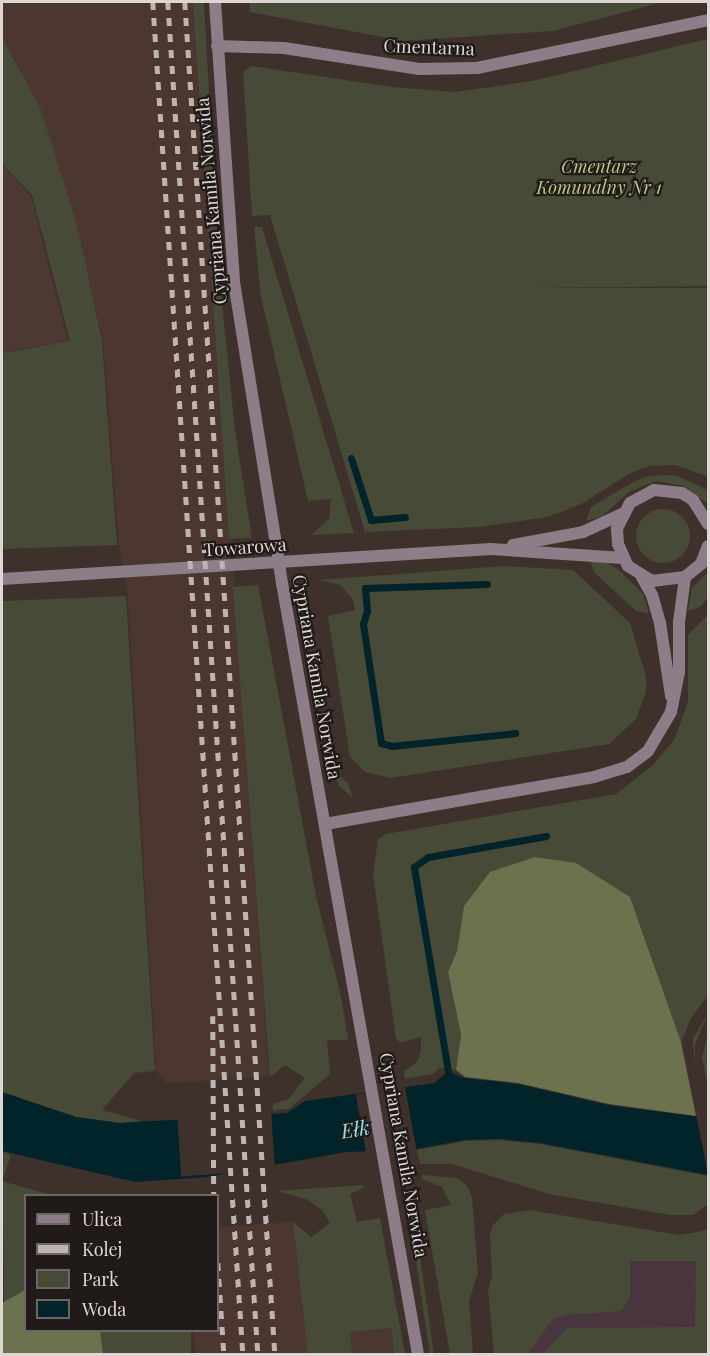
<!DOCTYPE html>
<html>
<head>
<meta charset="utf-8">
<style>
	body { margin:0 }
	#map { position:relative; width:710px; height:1356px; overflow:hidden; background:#3e312c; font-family:"Playfair Display",serif }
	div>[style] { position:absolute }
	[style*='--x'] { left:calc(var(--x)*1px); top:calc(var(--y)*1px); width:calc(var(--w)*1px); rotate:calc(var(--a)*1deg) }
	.commercial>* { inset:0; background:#4d3934 }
	.built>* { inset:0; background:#4b372f }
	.medical>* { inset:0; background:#48353d; transform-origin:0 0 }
	.green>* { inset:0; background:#474a36; transform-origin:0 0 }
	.round { border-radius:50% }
	.forest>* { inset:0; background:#6c724d }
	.water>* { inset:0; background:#002429 }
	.pier>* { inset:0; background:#3e312c; transform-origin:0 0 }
	.stream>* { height:7px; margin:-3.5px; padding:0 3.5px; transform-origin:3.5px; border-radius:3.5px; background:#002429 }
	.minor>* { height:12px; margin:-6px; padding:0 6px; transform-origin:6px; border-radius:6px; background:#8c7d88 }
	.tertiary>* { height:12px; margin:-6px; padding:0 6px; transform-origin:6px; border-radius:6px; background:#8c7d88 }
	.rail>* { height:4.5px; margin-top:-2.25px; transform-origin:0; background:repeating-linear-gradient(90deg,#beb5b1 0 8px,transparent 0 16px) }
	.tertiary-bridge>* { height:12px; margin:-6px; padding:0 6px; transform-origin:6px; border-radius:6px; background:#8c7d88 }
	span { translate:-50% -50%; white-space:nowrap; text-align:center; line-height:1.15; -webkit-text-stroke:4.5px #201a18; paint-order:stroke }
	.street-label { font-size:18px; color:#ded6d3 }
	.park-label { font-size:18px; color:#bcc586; font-style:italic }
	.water-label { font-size:20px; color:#8ee3ef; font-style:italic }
	.frame { position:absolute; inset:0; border:3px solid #ded6d3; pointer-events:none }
	.legend { position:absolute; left:24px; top:1194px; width:195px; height:138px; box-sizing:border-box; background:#201a18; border:2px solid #6c6563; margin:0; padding:8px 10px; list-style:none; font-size:18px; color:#ded6d3 }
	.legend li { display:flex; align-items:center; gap:12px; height:30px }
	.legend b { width:30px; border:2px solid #6c6563 }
</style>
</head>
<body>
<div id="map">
	<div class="commercial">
		<i style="clip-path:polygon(2px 165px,31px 196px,68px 341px,2px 352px)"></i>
	</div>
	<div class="built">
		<i style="clip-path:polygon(2px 2px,193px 2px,269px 1077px,167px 1083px,156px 1071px,128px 596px,119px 547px,103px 339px,75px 225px,19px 65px,2px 36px)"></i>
		<i style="clip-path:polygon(293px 1222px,309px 1354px,195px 1354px,193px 1331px,218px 1330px,218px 1227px)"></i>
		<i style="clip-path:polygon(395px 1324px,398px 1354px,318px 1354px,316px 1331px)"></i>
	</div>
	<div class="medical">
		<i style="left:503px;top:1251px;width:205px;height:103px"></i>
	</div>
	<div class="green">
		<i style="clip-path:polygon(193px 2px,204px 2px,219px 273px,235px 431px,252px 538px,229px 539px)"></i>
		<i style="clip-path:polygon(250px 2px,663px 2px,553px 31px,403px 41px,250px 12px)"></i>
		<i style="clip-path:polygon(2px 36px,41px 110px,77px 225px,102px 340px,117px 545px,2px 549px,2px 353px,70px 341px,32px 195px,2px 164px)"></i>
		<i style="clip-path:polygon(708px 39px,708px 286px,529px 288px,708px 288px,708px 477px,676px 465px,649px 466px,629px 474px,581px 504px,548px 517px,478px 527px,365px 532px,270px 215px,252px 216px,243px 72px,252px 66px,392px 87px,455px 92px,532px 81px)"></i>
		<i style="clip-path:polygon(254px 227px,262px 227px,354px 533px,311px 535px,329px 519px,331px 499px,308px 501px,261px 297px)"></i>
		<i style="clip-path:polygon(675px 475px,708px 490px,708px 504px,683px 486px,656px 481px,629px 492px,602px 516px,586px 521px,591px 507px,635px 481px,649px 476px)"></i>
		<i class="round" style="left:636px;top:509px;width:54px;height:54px"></i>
		<i style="clip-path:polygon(590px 560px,605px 561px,620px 571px,643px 594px,649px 614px,636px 611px,594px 572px)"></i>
		<i style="clip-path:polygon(504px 566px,573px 570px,630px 623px,646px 677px,646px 692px,636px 719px,609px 744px,391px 778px,365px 772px,350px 757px,328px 616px,355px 610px,353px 600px,341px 585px,319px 580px)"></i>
		<i style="clip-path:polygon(708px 571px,708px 598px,700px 607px,688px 611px,692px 588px)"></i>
		<i style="clip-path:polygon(258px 585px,316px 896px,341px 996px,348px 1040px,327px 1040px,330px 1074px,289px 1109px,273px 1110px,273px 1104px,289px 1099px,305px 1078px,285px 1065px,270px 1077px,233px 587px)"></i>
		<i style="clip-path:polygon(126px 596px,155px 1071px,134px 1073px,102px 1110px,141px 1121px,120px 1123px,76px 1117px,2px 1092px,2px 601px)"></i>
		<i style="clip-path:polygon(708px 615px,708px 995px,691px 1018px,681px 1042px,630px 897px,464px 906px,457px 951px,448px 972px,461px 1035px,456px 1070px,439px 1068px,433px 1074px,405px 1079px,404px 1071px,417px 1062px,421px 1052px,421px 1037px,401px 1043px,396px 1039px,373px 874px,378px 839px,386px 834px,616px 794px,652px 766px,674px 740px,688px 702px,688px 635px)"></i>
		<i style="clip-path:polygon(332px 770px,348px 783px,353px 798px,340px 787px)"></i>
		<i style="clip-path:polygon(708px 1013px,695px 1045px,695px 1068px,693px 1039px)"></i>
		<i style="clip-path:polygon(708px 1034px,708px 1087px,702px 1057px)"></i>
		<i style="clip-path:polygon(499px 1140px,540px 1144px,708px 1176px,708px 1204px,693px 1215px,670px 1215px,549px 1194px,452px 1164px,420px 1164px,417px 1150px,466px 1141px)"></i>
		<i style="clip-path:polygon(2px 1151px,11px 1155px,2px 1181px,51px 1195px,26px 1196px,25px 1290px,4px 1304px)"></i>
		<i style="clip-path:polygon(422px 1175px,457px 1178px,467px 1186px,472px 1197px,478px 1273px,469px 1301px,473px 1354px,450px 1354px,425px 1210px,451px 1205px,442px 1187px,422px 1179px)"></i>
		<i style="clip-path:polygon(363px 1185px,364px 1188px,350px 1194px,357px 1222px,380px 1218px,405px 1354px,394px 1354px,392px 1328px,350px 1332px,352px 1354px,308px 1354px,293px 1222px,311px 1237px,330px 1223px,322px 1210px,306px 1199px,277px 1191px)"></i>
		<i style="clip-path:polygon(530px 1210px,679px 1235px,708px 1230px,708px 1353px,542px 1354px,567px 1328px,695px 1327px,696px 1261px,630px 1261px,630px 1297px,621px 1311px,566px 1315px,552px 1320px,528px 1354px,494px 1354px,488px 1290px,492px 1277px,490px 1234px,493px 1225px,504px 1214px)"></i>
		<i style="clip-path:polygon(413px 1212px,420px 1257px,434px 1354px,430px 1354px,411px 1228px)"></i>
		<i style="left:100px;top:1331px;width:91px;height:23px"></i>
	</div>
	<div class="forest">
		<i style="clip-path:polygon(535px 857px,576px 863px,630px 897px,681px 1042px,696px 1116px,609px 1104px,518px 1083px,465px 1077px,456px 1070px,461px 1035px,448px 972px,457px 951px,464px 906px,490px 872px)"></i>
		<i style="clip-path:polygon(25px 1290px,26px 1330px,100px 1331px,103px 1354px,2px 1354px,2px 1303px)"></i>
	</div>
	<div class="water">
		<i style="clip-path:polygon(448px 1071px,464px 1078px,518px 1084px,608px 1105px,708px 1118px,708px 1175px,540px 1143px,499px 1139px,465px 1140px,411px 1150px,346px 1152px,207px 1177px,135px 1182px,2px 1151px,2px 1092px,76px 1117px,120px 1123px,287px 1113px,305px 1101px,435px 1083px)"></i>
	</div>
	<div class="pier">
		<i style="left:405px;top:1086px;width:67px;height:50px;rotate:80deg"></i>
		<i style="left:271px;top:1111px;width:59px;height:94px;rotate:86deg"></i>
		<i style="clip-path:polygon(696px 1114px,708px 1115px,708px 1174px)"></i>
	</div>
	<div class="stream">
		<i style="--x:351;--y:458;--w:65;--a:72.1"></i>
		<i style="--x:371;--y:520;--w:34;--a:-5"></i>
		<i style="--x:487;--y:584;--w:122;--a:178.1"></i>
		<i style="--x:365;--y:588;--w:23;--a:85"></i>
		<i style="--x:367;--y:611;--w:14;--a:107"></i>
		<i style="--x:363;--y:624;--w:120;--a:81.4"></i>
		<i style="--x:381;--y:743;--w:11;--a:15"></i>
		<i style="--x:392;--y:746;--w:124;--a:-6"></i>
		<i style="--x:448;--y:1071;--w:207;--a:-99.5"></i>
		<i style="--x:414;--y:867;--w:17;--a:-36"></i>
		<i style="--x:428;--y:857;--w:120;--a:-10.1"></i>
	</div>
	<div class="minor">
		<i style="--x:217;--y:46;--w:67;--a:1.7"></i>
		<i style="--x:284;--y:48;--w:137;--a:8.8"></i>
		<i style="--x:419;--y:69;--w:58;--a:-1"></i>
		<i style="--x:477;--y:68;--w:236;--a:-11.7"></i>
	</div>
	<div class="tertiary">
		<i style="--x:215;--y:2;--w:281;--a:86.1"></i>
		<i style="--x:234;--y:282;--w:259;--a:80.9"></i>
		<i style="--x:708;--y:524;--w:28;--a:-122"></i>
		<i style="--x:693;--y:500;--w:13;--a:-148"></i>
		<i style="--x:682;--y:493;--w:28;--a:-174"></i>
		<i style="--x:654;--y:490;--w:27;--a:152"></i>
		<i style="--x:630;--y:503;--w:29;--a:117"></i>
		<i style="--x:617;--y:529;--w:15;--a:86"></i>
		<i style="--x:618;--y:544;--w:24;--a:66"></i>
		<i style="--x:628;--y:566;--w:28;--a:32"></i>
		<i style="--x:652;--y:581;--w:33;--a:-7"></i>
		<i style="--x:685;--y:577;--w:21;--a:-39"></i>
		<i style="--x:701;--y:564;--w:19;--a:-69"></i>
		<i style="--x:513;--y:545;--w:71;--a:-10.5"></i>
		<i style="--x:583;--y:532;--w:43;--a:-24.8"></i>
		<i style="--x:642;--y:577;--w:21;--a:61"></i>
		<i style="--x:652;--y:595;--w:29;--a:74"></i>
		<i style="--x:660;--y:623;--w:74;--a:81.4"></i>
		<i style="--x:2;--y:579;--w:490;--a:-3.5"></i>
		<i style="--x:491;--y:549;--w:132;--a:3.9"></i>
		<i style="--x:282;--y:583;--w:783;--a:80"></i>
		<i style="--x:325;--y:824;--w:273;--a:-9.9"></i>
		<i style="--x:594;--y:777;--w:34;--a:-17"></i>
		<i style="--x:627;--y:767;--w:26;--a:-37"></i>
		<i style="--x:648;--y:751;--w:45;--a:-59.5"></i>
		<i style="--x:671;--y:712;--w:41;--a:-78.7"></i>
		<i style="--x:679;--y:672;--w:50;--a:-90"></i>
		<i style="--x:679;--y:622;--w:45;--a:-82.4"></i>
	</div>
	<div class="rail">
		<i style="--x:153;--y:2;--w:1355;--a:86.19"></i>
		<i style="--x:168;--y:2;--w:1355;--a:86.19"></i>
		<i style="--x:185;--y:2;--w:1355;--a:86.19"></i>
		<i style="--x:213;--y:1016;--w:180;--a:89.7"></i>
		<i style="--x:218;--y:1263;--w:91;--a:86.2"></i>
	</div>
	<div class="tertiary-bridge">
		<i style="--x:275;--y:538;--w:46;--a:81.2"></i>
	</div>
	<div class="street-label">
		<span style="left:429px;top:47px;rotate:2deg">Cmentarna</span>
		<span style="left:211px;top:201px;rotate:-95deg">Cypriana Kamila Norwida</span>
		<span style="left:245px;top:547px;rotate:-4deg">Towarowa</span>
		<span style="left:317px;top:677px;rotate:80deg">Cypriana Kamila Norwida</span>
		<span style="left:404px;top:1155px;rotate:80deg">Cypriana Kamila Norwida</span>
	</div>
	<div class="park-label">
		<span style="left:599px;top:177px">Cmentarz<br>Komunalny Nr 1</span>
	</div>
	<div class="water-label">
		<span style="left:355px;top:1128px;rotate:-9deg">Ełk</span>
	</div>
	<div class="frame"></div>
	<ul class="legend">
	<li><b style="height:8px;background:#8c7d88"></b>Ulica</li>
	<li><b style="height:8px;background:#beb5b1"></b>Kolej</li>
	<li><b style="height:16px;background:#474a36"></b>Park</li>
	<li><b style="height:16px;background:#002429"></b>Woda</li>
	</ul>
</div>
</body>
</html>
